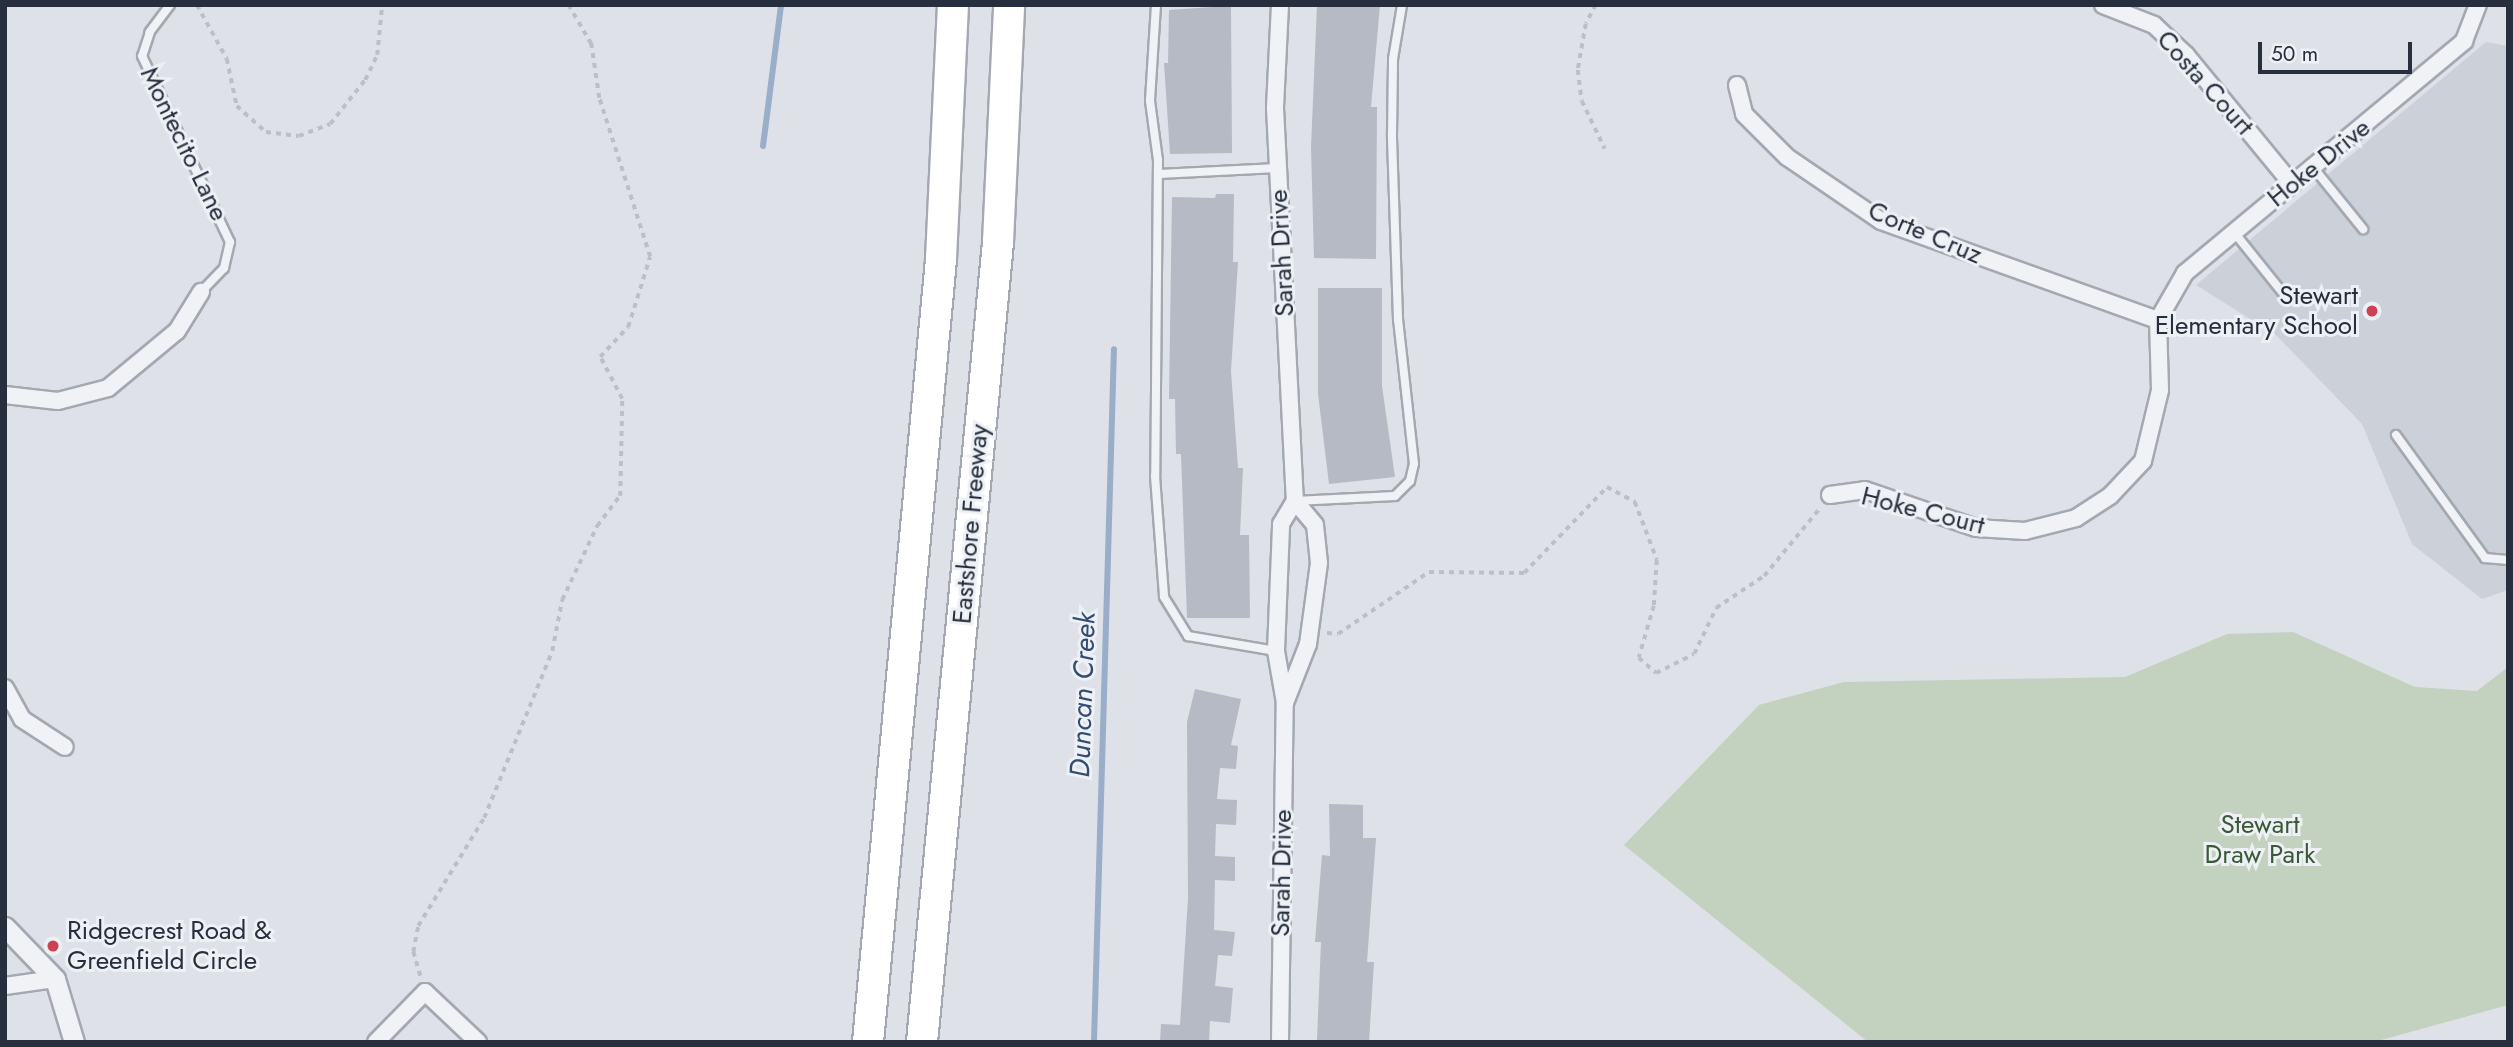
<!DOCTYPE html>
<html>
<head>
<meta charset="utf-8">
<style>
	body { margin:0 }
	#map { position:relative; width:2513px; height:1047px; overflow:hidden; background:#dee1e7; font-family:Jost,sans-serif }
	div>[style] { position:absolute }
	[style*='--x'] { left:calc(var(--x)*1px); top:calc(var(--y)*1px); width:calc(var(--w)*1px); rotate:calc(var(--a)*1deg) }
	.built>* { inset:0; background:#ccd0d9 }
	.green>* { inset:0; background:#c3d1bf }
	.stream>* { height:6px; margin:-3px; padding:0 3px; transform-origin:3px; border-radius:3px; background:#99aec8 }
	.building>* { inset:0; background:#b5bac4 }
	.path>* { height:3.5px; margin-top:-1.75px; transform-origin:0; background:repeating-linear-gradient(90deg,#bcbfc6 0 5px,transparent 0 10px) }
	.roads { filter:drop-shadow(2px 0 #a3a8b1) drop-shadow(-2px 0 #a3a8b1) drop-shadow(0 2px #a3a8b1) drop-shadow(0 -2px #a3a8b1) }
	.service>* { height:8px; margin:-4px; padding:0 4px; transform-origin:4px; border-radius:4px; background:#f1f2f6 }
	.minor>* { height:16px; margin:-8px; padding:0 8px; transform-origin:8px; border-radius:8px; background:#f1f2f6 }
	.tertiary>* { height:19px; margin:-9.5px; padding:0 9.5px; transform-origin:9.5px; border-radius:9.5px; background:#f1f2f6 }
	.motorway>* { height:30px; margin:-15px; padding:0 15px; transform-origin:15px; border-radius:15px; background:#fff }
	.dots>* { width:19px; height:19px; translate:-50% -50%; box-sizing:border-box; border:4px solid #edf0f5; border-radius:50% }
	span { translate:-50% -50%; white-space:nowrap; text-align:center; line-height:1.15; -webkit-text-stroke:6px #edf0f5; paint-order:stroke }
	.street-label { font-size:26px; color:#272f3e }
	.poi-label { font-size:26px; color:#272f3e }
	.right { translate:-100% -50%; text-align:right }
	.left { translate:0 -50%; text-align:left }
	.park-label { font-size:26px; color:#3a5a35 }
	.water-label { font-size:28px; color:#324c72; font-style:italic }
	.frame { position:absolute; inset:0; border:7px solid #272f3e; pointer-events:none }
	.scale { position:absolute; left:2258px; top:42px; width:154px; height:32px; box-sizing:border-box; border:4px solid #272f3e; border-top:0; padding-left:9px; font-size:21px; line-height:24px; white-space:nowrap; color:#272f3e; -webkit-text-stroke:5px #edf0f5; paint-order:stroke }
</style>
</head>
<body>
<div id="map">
	<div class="built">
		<i style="clip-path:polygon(2486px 42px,2508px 46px,2508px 590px,2482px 599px,2412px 544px,2362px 424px,2277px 336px,2196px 285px)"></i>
	</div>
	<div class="green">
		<i style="clip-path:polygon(2293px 632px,2415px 687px,2477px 691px,2508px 667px,2508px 1005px,2374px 1042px,1868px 1042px,1624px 845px,1759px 705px,1844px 682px,2125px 677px,2227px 634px)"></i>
	</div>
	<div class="stream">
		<i style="--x:763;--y:146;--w:142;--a:-82.7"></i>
		<i style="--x:1094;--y:1042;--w:693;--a:-88.35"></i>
	</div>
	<div class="building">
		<i style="clip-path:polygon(1317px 5px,1380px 5px,1371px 107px,1377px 107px,1376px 259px,1314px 258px,1311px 147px)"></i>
		<i style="clip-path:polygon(1212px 7px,1231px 7px,1232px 153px,1170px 154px,1164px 63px,1168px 63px,1169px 10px)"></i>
		<i style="clip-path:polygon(1216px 194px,1234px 194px,1233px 262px,1238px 262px,1231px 371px,1238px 468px,1243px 468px,1240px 535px,1249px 535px,1250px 618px,1187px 618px,1181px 454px,1176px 454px,1175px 399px,1169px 399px,1172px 197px,1215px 198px)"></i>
		<i style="clip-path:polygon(1318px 288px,1382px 288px,1382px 386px,1395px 477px,1329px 484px,1318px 394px)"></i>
		<i style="clip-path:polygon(1195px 689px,1241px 699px,1231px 745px,1238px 746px,1236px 769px,1220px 768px,1217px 799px,1237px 800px,1236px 825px,1216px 824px,1215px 856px,1235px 857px,1235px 881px,1215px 880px,1214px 930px,1235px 932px,1232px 956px,1218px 955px,1215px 986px,1233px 988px,1230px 1023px,1210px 1021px,1209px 1042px,1160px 1042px,1161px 1024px,1180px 1025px,1188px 898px,1187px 722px)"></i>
		<i style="clip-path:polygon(1329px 804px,1363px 805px,1363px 838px,1376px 838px,1367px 962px,1374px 962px,1369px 1042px,1317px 1040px,1321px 942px,1315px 942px,1322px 855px,1330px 856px)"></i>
	</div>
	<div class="path">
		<i style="--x:197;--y:5;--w:62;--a:60.9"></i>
		<i style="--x:227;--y:59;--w:48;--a:78"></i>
		<i style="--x:237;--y:106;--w:39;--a:42"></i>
		<i style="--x:266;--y:132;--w:33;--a:7"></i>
		<i style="--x:299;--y:136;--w:33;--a:-21"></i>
		<i style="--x:330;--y:124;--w:56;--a:-51.5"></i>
		<i style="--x:365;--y:80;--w:28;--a:-64"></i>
		<i style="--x:377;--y:55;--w:50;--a:-84.3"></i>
		<i style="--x:1596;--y:5;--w:21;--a:118"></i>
		<i style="--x:1586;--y:24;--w:47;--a:99.9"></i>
		<i style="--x:1578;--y:70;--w:31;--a:83"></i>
		<i style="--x:1582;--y:101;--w:53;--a:64.4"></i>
		<i style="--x:1327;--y:633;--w:11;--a:5"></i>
		<i style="--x:1338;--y:634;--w:110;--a:-34.3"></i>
		<i style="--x:1429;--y:572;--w:95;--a:0.6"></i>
		<i style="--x:1524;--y:573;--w:120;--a:-46"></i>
		<i style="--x:1607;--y:487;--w:32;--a:28"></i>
		<i style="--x:1635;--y:502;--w:62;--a:69.2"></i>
		<i style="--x:1657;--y:560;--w:46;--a:93.7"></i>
		<i style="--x:1654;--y:606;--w:54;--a:106.1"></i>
		<i style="--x:1639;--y:658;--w:23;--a:41"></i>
		<i style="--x:1656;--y:673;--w:42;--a:-26.6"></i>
		<i style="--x:1694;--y:654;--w:51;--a:-64.4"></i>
		<i style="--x:1716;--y:608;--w:58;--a:-33.7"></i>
		<i style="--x:1764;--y:576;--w:88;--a:-50.5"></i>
		<i style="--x:420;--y:976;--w:25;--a:-106"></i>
		<i style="--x:413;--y:952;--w:26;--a:-79"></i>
		<i style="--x:418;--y:926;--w:127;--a:-58.6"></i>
		<i style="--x:484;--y:818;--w:180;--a:-67.8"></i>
		<i style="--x:552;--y:651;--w:52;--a:-78.9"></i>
		<i style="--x:562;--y:600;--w:82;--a:-64.7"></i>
		<i style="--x:597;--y:526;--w:38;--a:-53"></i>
		<i style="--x:620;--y:496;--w:97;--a:-88.8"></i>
		<i style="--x:622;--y:399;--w:47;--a:-117.6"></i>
		<i style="--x:600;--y:357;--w:41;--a:-47"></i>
		<i style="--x:628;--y:327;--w:73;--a:-72.6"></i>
		<i style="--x:650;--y:257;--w:167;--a:-107.8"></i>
		<i style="--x:599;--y:98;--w:55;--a:-98.4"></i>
		<i style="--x:591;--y:44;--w:45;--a:-120.5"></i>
	</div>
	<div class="roads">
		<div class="service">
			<i style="--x:170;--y:5;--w:34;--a:127"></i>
			<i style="--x:150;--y:32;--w:25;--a:108"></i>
			<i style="--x:142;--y:56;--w:206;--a:64.7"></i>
			<i style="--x:230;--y:242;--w:27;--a:103"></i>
			<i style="--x:224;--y:268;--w:33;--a:134"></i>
			<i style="--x:1156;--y:5;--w:96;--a:93.6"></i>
			<i style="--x:1150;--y:101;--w:60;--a:82.3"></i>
			<i style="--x:1158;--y:160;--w:316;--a:90.5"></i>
			<i style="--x:1155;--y:476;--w:121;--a:85.7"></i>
			<i style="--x:1164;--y:597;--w:46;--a:58.4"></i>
			<i style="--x:1188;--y:636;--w:89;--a:9.7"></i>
			<i style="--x:2313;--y:167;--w:80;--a:51.1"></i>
			<i style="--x:1158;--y:174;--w:120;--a:-2.9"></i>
			<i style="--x:2234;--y:232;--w:77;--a:51.3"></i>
			<i style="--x:2396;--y:435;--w:152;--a:54.1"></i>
			<i style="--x:2485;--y:558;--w:23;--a:5"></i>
			<i style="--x:1295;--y:501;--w:100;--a:-2.9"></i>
			<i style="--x:1395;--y:496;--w:21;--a:-45"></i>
			<i style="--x:1410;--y:481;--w:17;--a:-77"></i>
			<i style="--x:1414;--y:464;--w:146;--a:-96.3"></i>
			<i style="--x:1398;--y:319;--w:185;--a:-91.9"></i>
			<i style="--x:1392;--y:134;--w:75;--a:-89.2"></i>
			<i style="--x:1393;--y:59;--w:55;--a:-80.5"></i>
		</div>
		<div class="minor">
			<i style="--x:1280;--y:5;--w:103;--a:92.8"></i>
			<i style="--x:1275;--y:108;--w:394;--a:87.1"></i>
			<i style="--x:2103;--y:5;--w:55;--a:21.4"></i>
			<i style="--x:2154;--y:25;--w:44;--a:43.2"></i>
			<i style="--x:2186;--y:55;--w:167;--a:50.6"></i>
			<i style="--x:1737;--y:85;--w:30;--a:76"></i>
			<i style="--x:1744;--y:114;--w:61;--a:45"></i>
			<i style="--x:1787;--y:157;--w:114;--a:34.2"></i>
			<i style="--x:1881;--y:221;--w:294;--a:19.7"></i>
			<i style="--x:2158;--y:320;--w:54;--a:-60.1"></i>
			<i style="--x:2185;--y:273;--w:363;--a:-39.7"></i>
			<i style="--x:2464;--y:41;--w:39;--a:-69"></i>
			<i style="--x:5;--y:395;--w:53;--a:6.5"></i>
			<i style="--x:58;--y:401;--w:52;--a:-14.6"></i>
			<i style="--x:108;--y:388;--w:89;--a:-39.6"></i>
			<i style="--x:177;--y:331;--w:46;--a:-58.4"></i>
			<i style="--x:1830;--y:495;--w:35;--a:-8"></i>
			<i style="--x:1865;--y:490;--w:117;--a:18.9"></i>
			<i style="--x:1976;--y:528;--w:49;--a:3.5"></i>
			<i style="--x:2025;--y:531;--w:53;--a:-14.3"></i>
			<i style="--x:2076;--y:518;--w:40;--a:-32.9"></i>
			<i style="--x:2110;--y:496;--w:48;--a:-46.7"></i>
			<i style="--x:2143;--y:461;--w:73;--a:-76.5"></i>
			<i style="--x:2160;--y:390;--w:70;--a:-91.6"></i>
			<i style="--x:5;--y:688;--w:35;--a:61"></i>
			<i style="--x:22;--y:719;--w:51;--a:33.1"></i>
			<i style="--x:5;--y:986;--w:50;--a:-8"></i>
			<i style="--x:376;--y:1042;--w:70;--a:-45.6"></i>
			<i style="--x:425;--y:992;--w:73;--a:43.3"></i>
			<i style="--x:1280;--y:1042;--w:339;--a:-89.2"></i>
			<i style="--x:1285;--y:703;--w:53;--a:-99.8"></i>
			<i style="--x:1276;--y:651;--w:127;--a:-87.7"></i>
			<i style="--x:1281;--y:524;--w:27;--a:-59"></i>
			<i style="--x:1295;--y:501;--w:31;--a:50"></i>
			<i style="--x:1315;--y:525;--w:38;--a:84"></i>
			<i style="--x:1319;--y:563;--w:82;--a:97.7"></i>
			<i style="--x:1308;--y:644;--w:63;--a:111.3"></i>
		</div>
		<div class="tertiary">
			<i style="--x:5;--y:927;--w:72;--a:46.1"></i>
			<i style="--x:55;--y:979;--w:66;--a:73.2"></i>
		</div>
		<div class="motorway">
			<i style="--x:868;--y:1042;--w:786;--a:-84.67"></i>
			<i style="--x:941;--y:259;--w:254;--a:-87.3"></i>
			<i style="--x:922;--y:1042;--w:804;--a:-84.57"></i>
			<i style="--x:998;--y:242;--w:237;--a:-87.3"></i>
		</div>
	</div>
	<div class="dots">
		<i style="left:2372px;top:311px;background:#cd4252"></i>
		<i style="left:53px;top:946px;background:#cd4252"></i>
	</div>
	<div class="street-label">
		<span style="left:2205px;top:83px;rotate:48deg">Costa Court</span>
		<span style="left:184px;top:144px;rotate:64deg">Montecito Lane</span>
		<span style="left:2319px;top:163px;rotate:-39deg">Hoke Drive</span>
		<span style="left:1925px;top:233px;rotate:23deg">Corte Cruz</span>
		<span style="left:1282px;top:253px;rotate:-93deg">Sarah Drive</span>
		<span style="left:1923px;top:511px;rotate:14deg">Hoke Court</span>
		<span style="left:971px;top:524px;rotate:-85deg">Eastshore Freeway</span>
		<span style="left:1282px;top:873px;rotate:-89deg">Sarah Drive</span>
	</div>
	<div class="poi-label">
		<span class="right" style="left:2358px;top:311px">Stewart<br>Elementary School</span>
		<span class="left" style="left:67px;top:946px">Ridgecrest Road &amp;<br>Greenfield Circle</span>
	</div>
	<div class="park-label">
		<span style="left:2260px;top:840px">Stewart<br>Draw Park</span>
	</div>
	<div class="water-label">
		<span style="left:1083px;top:695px;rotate:-88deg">Duncan Creek</span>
	</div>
	<div class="frame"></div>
	<div class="scale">50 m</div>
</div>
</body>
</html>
